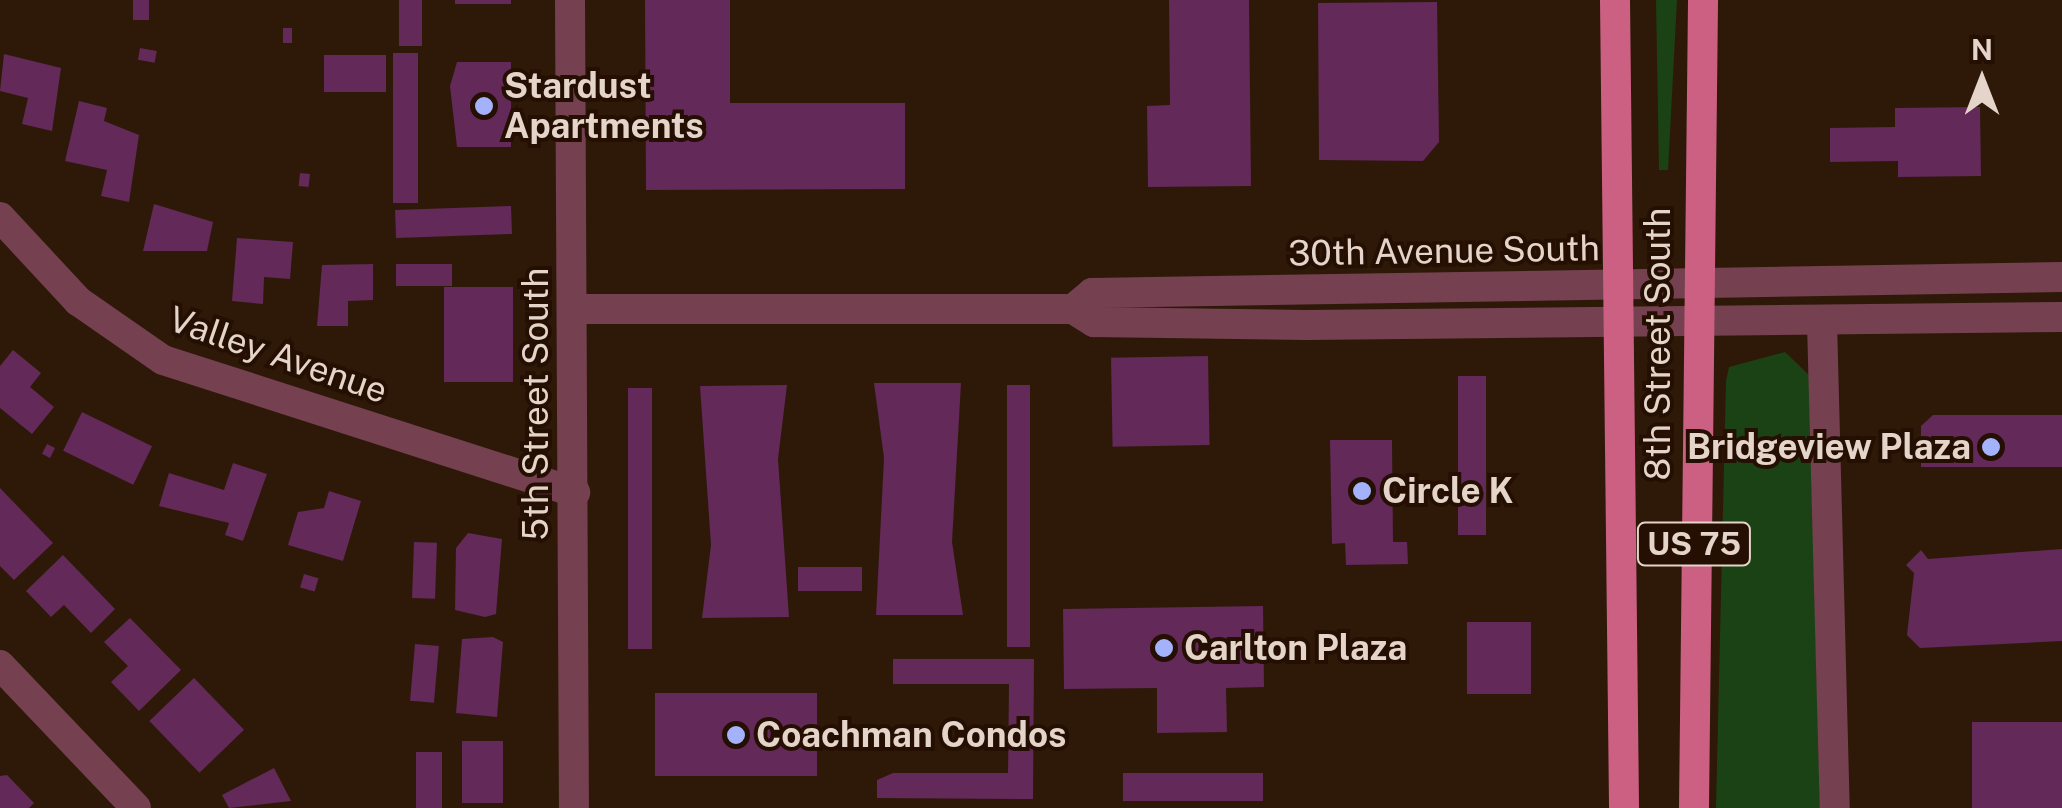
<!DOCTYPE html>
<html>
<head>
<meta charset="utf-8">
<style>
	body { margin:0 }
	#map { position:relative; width:2062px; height:808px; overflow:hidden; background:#2e1908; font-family:"Public Sans",sans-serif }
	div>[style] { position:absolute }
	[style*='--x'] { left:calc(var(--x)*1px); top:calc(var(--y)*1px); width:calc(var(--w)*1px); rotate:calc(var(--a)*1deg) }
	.green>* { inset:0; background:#1a4214 }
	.building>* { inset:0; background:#622959; transform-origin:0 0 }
	.minor>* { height:30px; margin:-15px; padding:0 15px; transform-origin:15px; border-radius:15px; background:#754151 }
	.major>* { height:30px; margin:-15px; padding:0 15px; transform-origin:15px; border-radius:15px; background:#cb6083 }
	.dots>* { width:28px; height:28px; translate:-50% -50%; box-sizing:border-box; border:5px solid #240f02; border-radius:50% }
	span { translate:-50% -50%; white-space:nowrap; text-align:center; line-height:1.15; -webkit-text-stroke:8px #240f02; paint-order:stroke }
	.shield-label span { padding:2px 8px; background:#240f02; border:2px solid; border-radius:8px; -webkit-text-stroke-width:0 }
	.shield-label { font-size:32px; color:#e4d4ca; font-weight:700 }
	.poi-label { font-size:35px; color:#e4d4ca; font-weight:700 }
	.left { translate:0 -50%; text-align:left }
	.right { translate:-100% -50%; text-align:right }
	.street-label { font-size:35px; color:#e4d4ca }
	.north { position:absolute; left:1932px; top:30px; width:100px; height:100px; -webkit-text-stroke:8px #240f02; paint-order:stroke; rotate:0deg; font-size:28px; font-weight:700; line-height:40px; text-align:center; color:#e4d4ca }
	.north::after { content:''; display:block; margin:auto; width:35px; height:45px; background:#e4d4ca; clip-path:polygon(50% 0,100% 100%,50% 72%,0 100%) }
</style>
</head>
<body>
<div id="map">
	<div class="green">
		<i style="clip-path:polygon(1656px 0,1677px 0,1668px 170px,1659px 170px)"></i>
		<i style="clip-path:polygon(1785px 352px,1809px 375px,1820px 808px,1716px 808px,1726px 381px,1729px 367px)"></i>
	</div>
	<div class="building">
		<i style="left:133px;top:0;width:16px;height:20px"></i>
		<i style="left:399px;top:0;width:23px;height:46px"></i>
		<i style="left:455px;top:0;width:56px;height:4px"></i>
		<i style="clip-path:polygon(645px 0,730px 0,730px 103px,905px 103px,905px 189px,646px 190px)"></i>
		<i style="clip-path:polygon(1169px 0,1249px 0,1251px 186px,1148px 187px,1147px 106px,1170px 105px)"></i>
		<i style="clip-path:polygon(1437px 2px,1439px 142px,1423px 161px,1319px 160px,1318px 3px)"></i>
		<i style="left:283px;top:28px;width:9px;height:15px"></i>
		<i style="left:140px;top:48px;width:17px;height:12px;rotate:10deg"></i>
		<i style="left:393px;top:53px;width:25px;height:150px"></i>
		<i style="clip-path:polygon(4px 54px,61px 68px,52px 131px,22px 124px,28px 98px,0 91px)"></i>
		<i style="left:386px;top:55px;width:37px;height:62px;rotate:90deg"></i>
		<i style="clip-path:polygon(457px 62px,511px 62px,511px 147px,457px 147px,450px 86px)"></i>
		<i style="clip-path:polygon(79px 101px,107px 108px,104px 121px,139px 135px,129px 202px,101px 196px,107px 170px,65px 161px)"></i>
		<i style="clip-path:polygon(1980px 107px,1981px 176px,1898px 177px,1898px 161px,1830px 162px,1830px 128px,1895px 127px,1895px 108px)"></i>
		<i style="left:300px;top:173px;width:10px;height:13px;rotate:6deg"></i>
		<i style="clip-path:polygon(154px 204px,213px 222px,207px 251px,143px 251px)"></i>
		<i style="left:511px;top:206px;width:28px;height:116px;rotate:88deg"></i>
		<i style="clip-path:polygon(237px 238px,293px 242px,290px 279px,264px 277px,263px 304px,232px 301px)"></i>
		<i style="clip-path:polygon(373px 264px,373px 300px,348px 301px,348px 326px,317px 326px,322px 265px)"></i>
		<i style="left:396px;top:264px;width:56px;height:22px"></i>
		<i style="left:444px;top:287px;width:69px;height:95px"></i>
		<i style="clip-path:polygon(13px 350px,41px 373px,30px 387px,54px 407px,32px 434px,0 408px,0 366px)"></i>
		<i style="left:1208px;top:356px;width:89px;height:97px;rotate:89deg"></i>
		<i style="left:1458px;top:376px;width:28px;height:159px"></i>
		<i style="clip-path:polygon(874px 383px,961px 383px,952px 542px,963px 615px,876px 615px,884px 458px)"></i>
		<i style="clip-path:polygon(787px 385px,778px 459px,789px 617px,702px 618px,711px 545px,700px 386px)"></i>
		<i style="left:1007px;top:385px;width:23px;height:262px"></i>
		<i style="left:628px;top:388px;width:24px;height:261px"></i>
		<i style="left:82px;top:412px;width:78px;height:43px;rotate:26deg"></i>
		<i style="clip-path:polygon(1933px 415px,2062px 415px,2062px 467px,1921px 467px,1921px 426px)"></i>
		<i style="clip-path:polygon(1330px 440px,1392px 440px,1393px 542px,1407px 542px,1408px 564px,1346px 565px,1345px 543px,1332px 544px)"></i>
		<i style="left:47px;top:444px;width:9px;height:11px;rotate:27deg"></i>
		<i style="clip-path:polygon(233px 463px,267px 474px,243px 541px,225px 535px,229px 523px,159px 506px,169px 473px,224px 490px)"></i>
		<i style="clip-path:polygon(0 488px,53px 543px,14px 580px,0 566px)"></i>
		<i style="clip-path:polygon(329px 491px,361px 501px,343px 561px,288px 545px,298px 512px,324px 508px)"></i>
		<i style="clip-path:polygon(468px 533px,502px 539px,496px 614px,485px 617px,455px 610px,456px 548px)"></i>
		<i style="left:414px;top:542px;width:23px;height:56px;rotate:2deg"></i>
		<i style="clip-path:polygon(2062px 549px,2062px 641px,1920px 648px,1907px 635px,1914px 573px,1906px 565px,1921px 550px,1928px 559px)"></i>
		<i style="clip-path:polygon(63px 555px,115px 609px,91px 633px,64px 605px,51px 617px,26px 591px)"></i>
		<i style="left:862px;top:567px;width:24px;height:64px;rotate:90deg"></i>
		<i style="left:304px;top:574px;width:15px;height:14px;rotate:16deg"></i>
		<i style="clip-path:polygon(1263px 606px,1264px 687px,1226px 688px,1227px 732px,1157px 733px,1157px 688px,1064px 689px,1063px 609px)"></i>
		<i style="clip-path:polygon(130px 618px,181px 670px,139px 711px,111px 682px,128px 666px,104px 642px)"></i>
		<i style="left:1467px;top:622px;width:64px;height:72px"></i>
		<i style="clip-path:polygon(493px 637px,503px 642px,497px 717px,456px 713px,462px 639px)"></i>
		<i style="left:415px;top:644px;width:24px;height:57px;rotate:5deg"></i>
		<i style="clip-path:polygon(893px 659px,1034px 659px,1033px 799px,877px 798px,877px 780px,893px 773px,1008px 773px,1009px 684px,893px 684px)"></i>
		<i style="left:194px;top:678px;width:72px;height:62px;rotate:46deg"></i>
		<i style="left:655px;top:693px;width:162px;height:83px"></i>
		<i style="left:1972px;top:722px;width:90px;height:86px"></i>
		<i style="left:462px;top:741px;width:41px;height:62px"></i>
		<i style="left:416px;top:752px;width:26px;height:56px"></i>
		<i style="clip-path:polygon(274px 768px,291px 801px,229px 808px,222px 795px)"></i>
		<i style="left:1123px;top:773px;width:140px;height:28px"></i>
		<i style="clip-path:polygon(7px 775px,34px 803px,29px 808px,0 808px,0 776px)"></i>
	</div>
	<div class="minor">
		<i style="--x:570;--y:0;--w:808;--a:89.72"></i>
		<i style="--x:0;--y:217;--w:115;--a:47.1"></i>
		<i style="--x:78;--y:301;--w:103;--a:34.8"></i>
		<i style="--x:163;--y:360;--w:433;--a:17.8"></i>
		<i style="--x:574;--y:309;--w:499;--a:0"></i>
		<i style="--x:1073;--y:309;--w:25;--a:32"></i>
		<i style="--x:1094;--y:322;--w:212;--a:0.8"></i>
		<i style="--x:1306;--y:325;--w:756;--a:-0.61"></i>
		<i style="--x:1073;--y:309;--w:25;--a:-40"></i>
		<i style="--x:1092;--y:293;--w:970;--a:-0.94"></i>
		<i style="--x:1822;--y:322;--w:486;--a:88.5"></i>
		<i style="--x:0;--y:665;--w:197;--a:46.4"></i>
	</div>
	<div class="major">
		<i style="--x:1615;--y:0;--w:808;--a:89.36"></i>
		<i style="--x:1694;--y:808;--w:808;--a:-89.36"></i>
	</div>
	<div class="dots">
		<i style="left:484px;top:106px;background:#a4b2fc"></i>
		<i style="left:1991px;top:447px;background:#a4b2fc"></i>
		<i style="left:1362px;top:491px;background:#a4b2fc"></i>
		<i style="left:1164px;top:648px;background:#a4b2fc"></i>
		<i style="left:736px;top:735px;background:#a4b2fc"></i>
	</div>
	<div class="shield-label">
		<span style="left:1694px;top:544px">US 75</span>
	</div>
	<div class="poi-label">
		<span class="left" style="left:504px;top:106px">Stardust<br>Apartments</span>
		<span class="right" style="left:1971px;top:447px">Bridgeview Plaza</span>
		<span class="left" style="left:1382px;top:491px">Circle K</span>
		<span class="left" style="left:1184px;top:648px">Carlton Plaza</span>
		<span class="left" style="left:756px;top:735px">Coachman Condos</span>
	</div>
	<div class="street-label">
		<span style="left:1444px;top:251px;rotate:-1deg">30th Avenue South</span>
		<span style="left:1658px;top:344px;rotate:-90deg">8th Street South</span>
		<span style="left:278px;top:355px;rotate:19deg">Valley Avenue</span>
		<span style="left:536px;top:404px;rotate:-90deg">5th Street South</span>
	</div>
	<div class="north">N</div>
</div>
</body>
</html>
